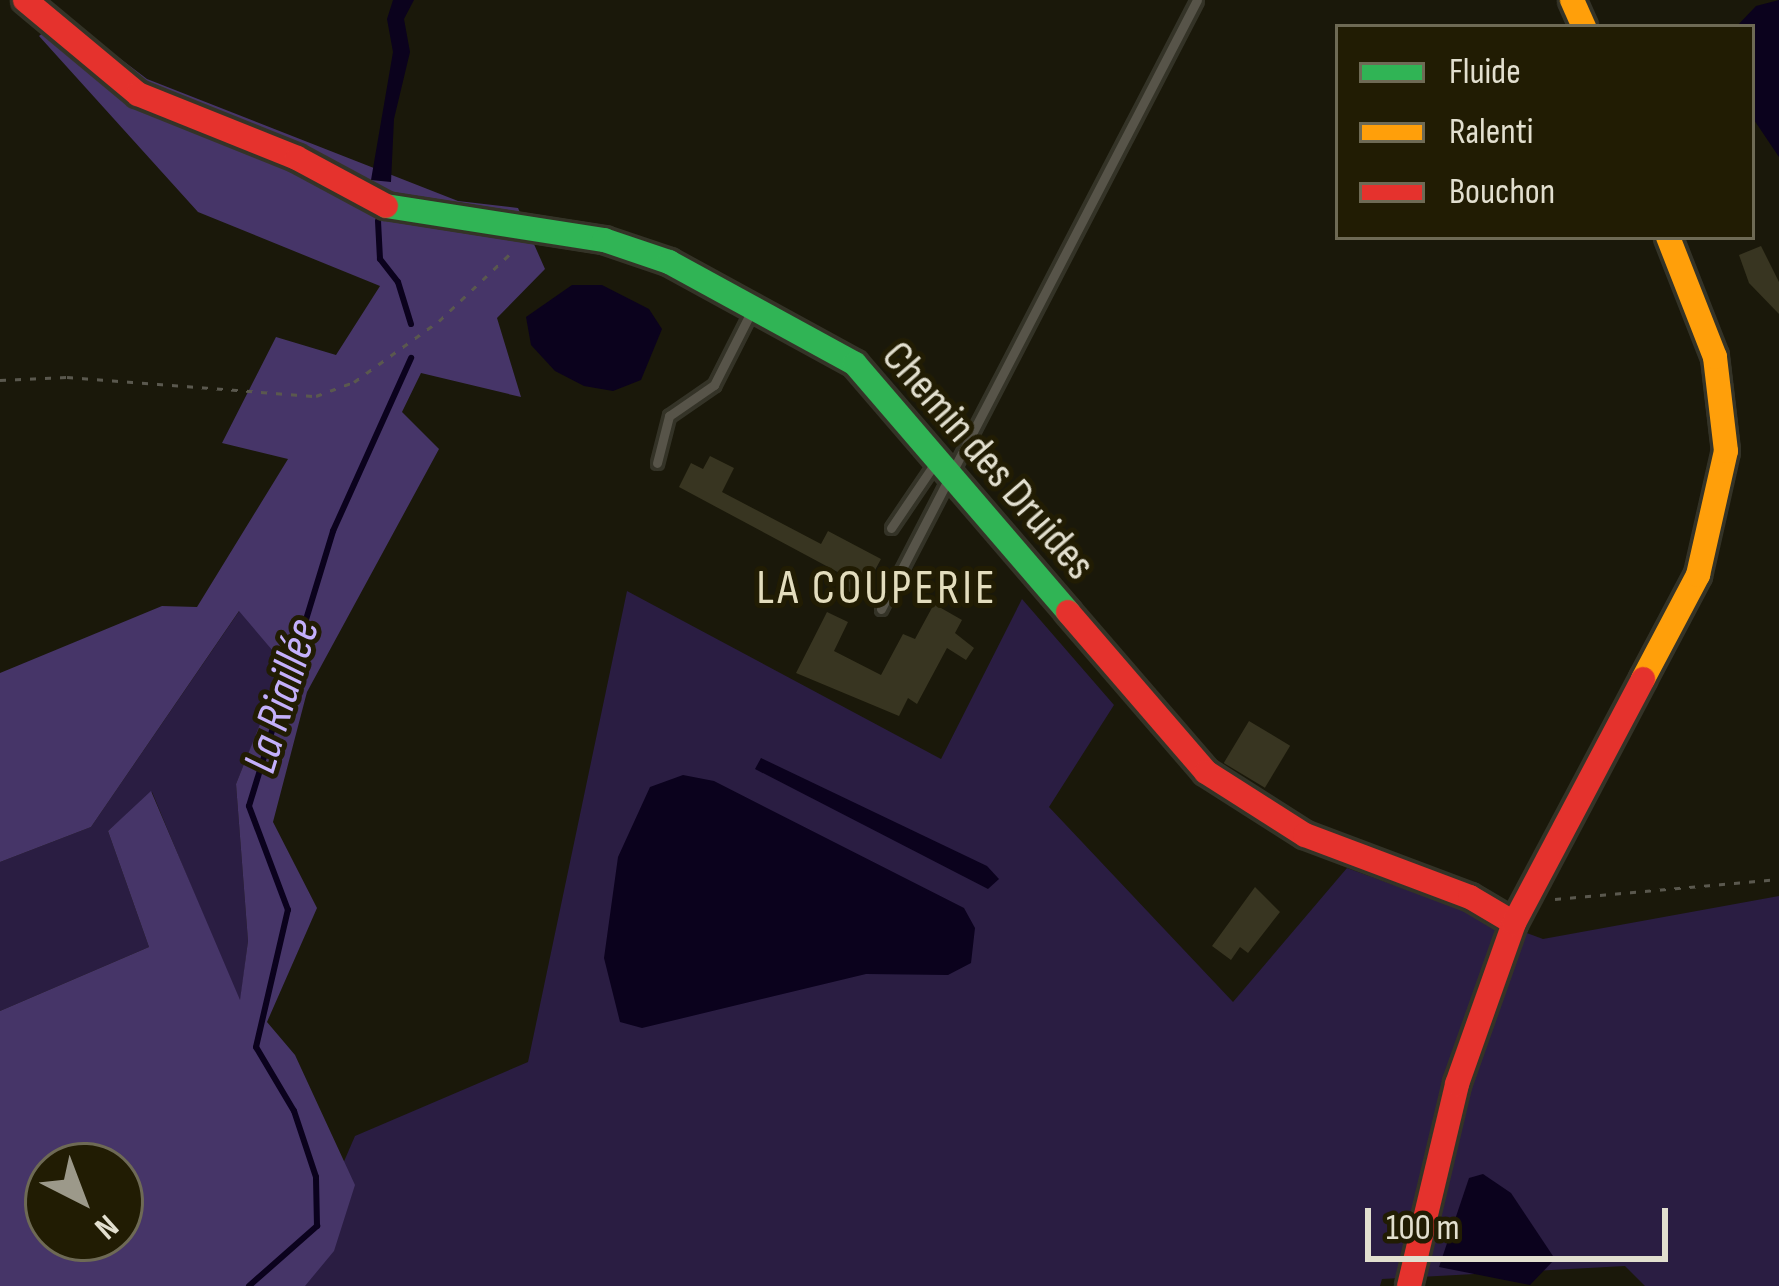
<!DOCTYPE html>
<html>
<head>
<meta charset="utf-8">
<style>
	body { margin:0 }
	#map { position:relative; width:1779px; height:1286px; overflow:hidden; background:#1a180a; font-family:"Sofia Sans Condensed",sans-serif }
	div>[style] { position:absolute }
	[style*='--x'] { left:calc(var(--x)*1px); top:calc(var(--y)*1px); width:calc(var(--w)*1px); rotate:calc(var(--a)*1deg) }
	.green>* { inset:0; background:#2a1d42 }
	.forest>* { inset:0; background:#463568 }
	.water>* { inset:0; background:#0b021d }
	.stream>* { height:6px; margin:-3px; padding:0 3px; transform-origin:3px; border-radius:3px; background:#0b021d }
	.building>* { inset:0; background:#383521; transform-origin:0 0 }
	.path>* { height:3px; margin-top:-1.5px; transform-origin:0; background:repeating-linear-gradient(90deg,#5a584e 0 6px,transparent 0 15px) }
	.roads { filter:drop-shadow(3px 0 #343327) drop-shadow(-3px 0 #343327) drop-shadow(0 3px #343327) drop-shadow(0 -3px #343327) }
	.lane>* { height:9px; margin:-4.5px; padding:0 4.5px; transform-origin:4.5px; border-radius:4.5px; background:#575449 }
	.fast>* { height:24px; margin:-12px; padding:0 12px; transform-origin:12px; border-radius:12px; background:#30b455 }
	.slow>* { height:24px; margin:-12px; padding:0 12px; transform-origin:12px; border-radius:12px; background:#ff9f0a }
	.jam>* { height:24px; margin:-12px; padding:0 12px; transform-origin:12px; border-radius:12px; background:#e5322d }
	span { translate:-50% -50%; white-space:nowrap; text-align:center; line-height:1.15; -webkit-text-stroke:10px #211c03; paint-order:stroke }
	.street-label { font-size:45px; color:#e2dfcf }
	.neighbourhood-label { font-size:48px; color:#e3ddbe; letter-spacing:3px }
	.water-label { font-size:48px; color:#c4b0fb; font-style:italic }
	.legend { position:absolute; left:1335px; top:24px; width:420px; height:216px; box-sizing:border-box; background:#211c03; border:3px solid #6e6a55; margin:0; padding:15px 21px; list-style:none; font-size:36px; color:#e2dfcf }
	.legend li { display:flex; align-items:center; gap:24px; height:60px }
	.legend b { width:60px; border:3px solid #6e6a55 }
	.north { position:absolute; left:24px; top:1142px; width:120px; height:120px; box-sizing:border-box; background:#211c03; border:3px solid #6e6a55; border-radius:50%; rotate:138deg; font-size:33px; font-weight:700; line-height:48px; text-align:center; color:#e2dfcf }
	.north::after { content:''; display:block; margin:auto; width:42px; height:54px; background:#9c998a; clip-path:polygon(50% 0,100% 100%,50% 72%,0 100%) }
	.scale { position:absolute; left:1365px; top:1208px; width:303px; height:54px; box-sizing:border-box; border:6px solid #e2dfcf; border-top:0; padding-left:15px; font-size:36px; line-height:42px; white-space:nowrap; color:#e2dfcf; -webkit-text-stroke:9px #211c03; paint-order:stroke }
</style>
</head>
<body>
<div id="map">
	<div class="green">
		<i style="clip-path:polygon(627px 591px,941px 759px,1022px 599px,1114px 705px,1049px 807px,1233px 1002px,1347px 868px,1543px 939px,1779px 896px,1779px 1286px,1645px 1286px,1625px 1266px,1382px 1279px,1380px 1286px,290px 1286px,355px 1136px,528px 1062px)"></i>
		<i style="clip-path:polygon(240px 610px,285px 664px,236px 784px,248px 941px,240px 1004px,152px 792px,108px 831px,149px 947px,0 1011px,0 862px,91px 827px)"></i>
	</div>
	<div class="forest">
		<i style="clip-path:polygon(evenodd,64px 16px,147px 79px,458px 201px,518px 208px,545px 269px,497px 318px,521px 397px,421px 373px,402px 412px,439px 449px,307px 692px,273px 822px,317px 908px,267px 1022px,295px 1055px,355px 1185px,334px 1251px,305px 1286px,0 1286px,0 1011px,149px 947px,108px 831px,151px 791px,240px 1000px,248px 941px,236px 784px,284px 664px,239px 611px,91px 827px,0 862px,0 673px,162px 606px,197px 607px,288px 459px,222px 443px,276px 337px,336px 355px,380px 286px,198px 212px,39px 36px,64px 16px,48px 1166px,120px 1166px,120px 1238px,48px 1238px,48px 1166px)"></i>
	</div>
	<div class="water">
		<i style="clip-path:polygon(393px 0,414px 0,404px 19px,410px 52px,394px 119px,391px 182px,371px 180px,393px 52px,387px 19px)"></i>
		<i style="clip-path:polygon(1779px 0,1779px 157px,1752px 117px,1752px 27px,1736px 27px,1756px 6px)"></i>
		<i style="clip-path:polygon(572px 285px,602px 285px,649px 309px,662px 329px,641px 380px,613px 391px,584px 386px,555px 371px,531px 345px,526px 317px)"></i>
		<i style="clip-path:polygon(761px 758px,987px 866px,999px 879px,988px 889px,755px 769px)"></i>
		<i style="clip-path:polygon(683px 775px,714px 781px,964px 908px,975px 928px,971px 963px,948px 975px,866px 974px,642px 1028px,620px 1022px,604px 958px,618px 857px,650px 787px)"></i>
		<i style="clip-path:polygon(1483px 1174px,1511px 1193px,1555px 1259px,1530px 1285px,1439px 1267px,1469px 1178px)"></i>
	</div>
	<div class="stream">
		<i style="--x:378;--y:221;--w:38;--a:87"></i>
		<i style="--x:380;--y:259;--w:29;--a:52"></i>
		<i style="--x:398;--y:282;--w:44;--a:72.8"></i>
		<i style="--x:249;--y:1286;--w:91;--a:-41.4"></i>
		<i style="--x:317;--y:1226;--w:49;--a:-91.2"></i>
		<i style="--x:316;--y:1177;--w:70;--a:-108.4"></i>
		<i style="--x:294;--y:1111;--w:74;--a:-120.7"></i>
		<i style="--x:256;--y:1047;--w:141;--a:-76.9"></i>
		<i style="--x:288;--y:910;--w:111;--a:-110.6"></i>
		<i style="--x:249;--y:806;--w:288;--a:-73"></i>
		<i style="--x:333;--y:531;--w:190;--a:-65.7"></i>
	</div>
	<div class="building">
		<i style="clip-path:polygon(1761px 246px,1779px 282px,1779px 314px,1749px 283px,1739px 255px)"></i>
		<i style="clip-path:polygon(710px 456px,734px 468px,722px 492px,821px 544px,828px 531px,881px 559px,860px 598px,840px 586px,845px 576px,679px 487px,691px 463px,703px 469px)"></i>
		<i style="clip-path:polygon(934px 604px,962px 620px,955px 633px,974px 648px,966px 660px,947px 648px,917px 704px,908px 698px,899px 716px,796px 673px,827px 612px,848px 622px,834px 651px,881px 675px,903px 634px,915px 639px)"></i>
		<i style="left:1249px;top:721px;width:48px;height:49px;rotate:31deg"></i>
		<i style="clip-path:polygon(1255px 887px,1280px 912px,1248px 953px,1240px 947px,1231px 960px,1212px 946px)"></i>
	</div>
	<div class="path">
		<i style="--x:0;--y:380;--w:67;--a:-2.6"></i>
		<i style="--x:67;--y:377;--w:250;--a:4.4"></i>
		<i style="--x:316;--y:396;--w:40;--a:-20.2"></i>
		<i style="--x:354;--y:382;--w:105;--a:-35.7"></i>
		<i style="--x:439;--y:321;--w:102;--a:-43.4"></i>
		<i style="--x:1555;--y:899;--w:225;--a:-5.1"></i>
	</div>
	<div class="roads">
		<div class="lane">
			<i style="--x:657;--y:463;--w:49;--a:-75.7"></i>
			<i style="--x:669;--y:416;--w:55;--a:-34.6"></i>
			<i style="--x:714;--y:385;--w:82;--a:-63.1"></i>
			<i style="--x:891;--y:528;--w:78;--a:-55.9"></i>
			<i style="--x:881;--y:609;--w:686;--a:-62.58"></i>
		</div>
		<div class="fast">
			<i style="--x:386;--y:206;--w:221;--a:8.9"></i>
			<i style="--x:604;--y:240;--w:69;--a:18.7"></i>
			<i style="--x:669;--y:262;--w:212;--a:28.7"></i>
			<i style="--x:855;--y:364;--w:327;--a:49.3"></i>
		</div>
		<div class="slow">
			<i style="--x:1572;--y:0;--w:30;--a:66"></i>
			<i style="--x:1643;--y:679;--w:118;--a:-62.1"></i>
			<i style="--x:1698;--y:575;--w:127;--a:-77.3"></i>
			<i style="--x:1726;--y:451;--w:95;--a:-96.7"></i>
			<i style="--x:1715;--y:357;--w:129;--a:-111.4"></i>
		</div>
		<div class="jam">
			<i style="--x:25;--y:0;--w:147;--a:39.8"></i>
			<i style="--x:138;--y:94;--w:171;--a:21.9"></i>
			<i style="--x:297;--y:158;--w:101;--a:28.3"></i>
			<i style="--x:1068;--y:612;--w:211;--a:49.2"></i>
			<i style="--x:1206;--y:772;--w:117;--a:32.5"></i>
			<i style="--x:1305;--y:835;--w:176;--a:20.6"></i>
			<i style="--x:1470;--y:897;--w:51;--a:30.6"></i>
			<i style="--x:1409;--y:1286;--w:208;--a:-76.6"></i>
			<i style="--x:1457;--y:1084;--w:171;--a:-70.5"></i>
			<i style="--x:1514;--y:923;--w:276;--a:-62.1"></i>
		</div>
	</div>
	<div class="street-label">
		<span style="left:988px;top:461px;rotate:49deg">Chemin des Druides</span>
	</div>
	<div class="neighbourhood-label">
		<span style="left:877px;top:589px">LA COUPERIE</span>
	</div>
	<div class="water-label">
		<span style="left:282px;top:696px;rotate:-73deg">La Riaillée</span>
	</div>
	<ul class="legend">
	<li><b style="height:15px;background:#30b455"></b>Fluide</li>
	<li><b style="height:15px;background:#ff9f0a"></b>Ralenti</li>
	<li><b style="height:15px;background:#e5322d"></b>Bouchon</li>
	</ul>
	<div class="north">N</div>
	<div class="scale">100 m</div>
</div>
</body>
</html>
